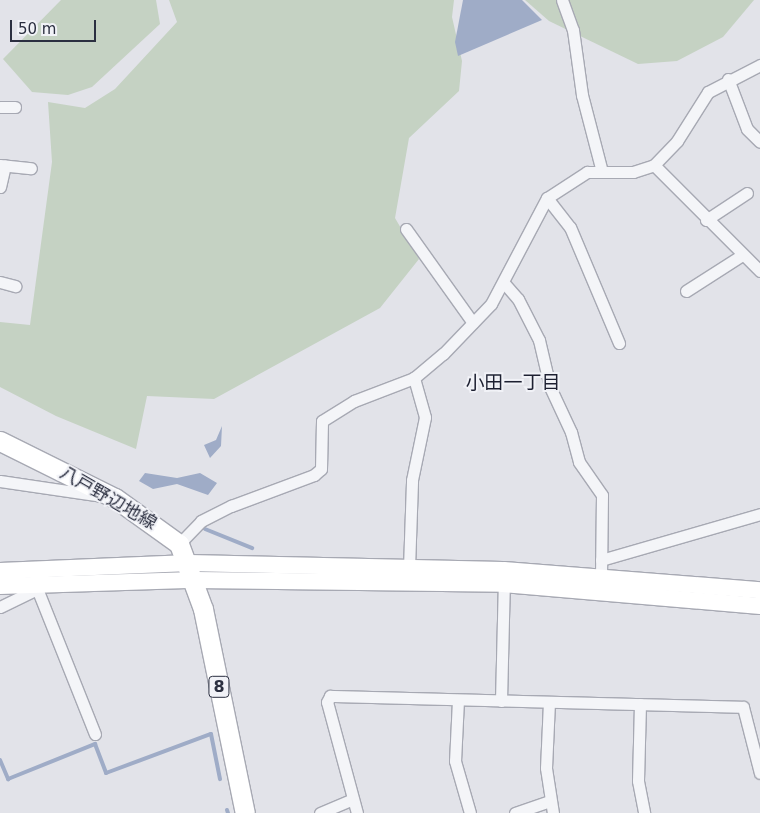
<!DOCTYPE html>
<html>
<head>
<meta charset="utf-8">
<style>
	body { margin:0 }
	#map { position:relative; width:760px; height:813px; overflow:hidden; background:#e2e3e9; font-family:"DejaVu Sans","Noto Sans JP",sans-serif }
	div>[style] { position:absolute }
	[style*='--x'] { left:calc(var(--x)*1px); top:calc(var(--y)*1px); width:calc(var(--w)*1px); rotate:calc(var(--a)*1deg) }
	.green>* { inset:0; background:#c5d2c3 }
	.water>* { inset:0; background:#9facc7 }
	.stream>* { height:4px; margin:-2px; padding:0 2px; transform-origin:2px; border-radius:2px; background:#9facc7 }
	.roads { filter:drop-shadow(1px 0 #a7a9b3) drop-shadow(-1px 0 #a7a9b3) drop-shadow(0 1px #a7a9b3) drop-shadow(0 -1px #a7a9b3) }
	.street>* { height:11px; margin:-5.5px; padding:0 5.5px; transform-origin:5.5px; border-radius:5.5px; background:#f4f5f8 }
	.secondary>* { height:16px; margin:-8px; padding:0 8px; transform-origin:8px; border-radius:8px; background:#fff }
	.primary>* { height:19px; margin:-9.5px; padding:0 9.5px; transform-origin:9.5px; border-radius:9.5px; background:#fff }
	span { translate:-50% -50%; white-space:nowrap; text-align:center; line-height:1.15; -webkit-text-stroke:4px #f1f2f7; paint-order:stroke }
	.shield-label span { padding:1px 4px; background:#f1f2f7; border:1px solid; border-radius:4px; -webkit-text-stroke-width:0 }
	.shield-label { font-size:16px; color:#2b2f40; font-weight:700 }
	.street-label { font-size:18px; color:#2b2f40 }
	.neighbourhood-label { font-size:19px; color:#1d2031 }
	.scale { position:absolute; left:10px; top:20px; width:86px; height:22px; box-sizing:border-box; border:2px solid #2b2f40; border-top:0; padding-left:6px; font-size:15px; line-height:18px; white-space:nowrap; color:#2b2f40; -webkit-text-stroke:4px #f1f2f7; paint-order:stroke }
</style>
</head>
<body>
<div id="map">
	<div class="green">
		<i style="clip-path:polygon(61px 0,156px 0,160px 24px,92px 87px,68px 95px,32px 92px,3px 59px)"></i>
		<i style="clip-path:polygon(169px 0,454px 0,452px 17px,462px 61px,459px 91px,409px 138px,395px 218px,419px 259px,380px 308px,214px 399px,147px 396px,136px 449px,56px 416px,0 387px,0 322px,30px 325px,52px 162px,48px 102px,85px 108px,115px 89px,177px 22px)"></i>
		<i style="clip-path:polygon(525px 0,754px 0,723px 37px,677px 61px,638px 64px,549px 21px)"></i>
	</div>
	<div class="water">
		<i style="clip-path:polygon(463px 0,522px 0,542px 20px,458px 56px,455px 42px)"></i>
		<i style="clip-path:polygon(222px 426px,221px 446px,210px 458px,204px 445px,216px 440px)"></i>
		<i style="clip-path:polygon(145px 473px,177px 478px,200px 473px,217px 483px,208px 495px,177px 484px,153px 489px,139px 481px)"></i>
	</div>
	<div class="stream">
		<i style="--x:205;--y:529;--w:51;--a:22"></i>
		<i style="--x:0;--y:760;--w:21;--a:67"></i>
		<i style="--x:8;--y:779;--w:94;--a:-21.9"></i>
		<i style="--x:95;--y:744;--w:31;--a:69"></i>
		<i style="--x:106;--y:773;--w:112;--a:-20.4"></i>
		<i style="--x:211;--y:734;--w:46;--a:78.7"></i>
		<i style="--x:227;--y:810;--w:3;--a:72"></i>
	</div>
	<div class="roads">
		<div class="street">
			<i style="--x:562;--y:0;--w:32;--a:70"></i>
			<i style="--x:573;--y:30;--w:66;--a:82.1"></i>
			<i style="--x:582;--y:95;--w:75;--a:75.4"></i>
			<i style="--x:728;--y:79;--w:53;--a:69.2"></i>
			<i style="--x:747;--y:129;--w:18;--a:45"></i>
			<i style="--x:0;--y:107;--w:15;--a:0"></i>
			<i style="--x:0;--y:165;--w:31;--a:6"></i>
			<i style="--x:654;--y:165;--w:150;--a:45"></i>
			<i style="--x:0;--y:187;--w:22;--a:-77"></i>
			<i style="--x:547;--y:198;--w:37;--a:52"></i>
			<i style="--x:570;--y:227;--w:126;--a:67.1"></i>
			<i style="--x:706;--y:220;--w:49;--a:-33.4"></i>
			<i style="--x:406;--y:229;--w:115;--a:54.5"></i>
			<i style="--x:0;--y:282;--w:16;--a:15"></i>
			<i style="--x:504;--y:283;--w:21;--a:49"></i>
			<i style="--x:518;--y:299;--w:46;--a:62.9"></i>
			<i style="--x:539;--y:340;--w:48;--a:76.8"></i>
			<i style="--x:550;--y:387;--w:50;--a:65"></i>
			<i style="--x:571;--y:432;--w:31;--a:75"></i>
			<i style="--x:579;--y:462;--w:40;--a:55.1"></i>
			<i style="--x:602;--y:495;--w:80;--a:90.7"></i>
			<i style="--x:686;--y:291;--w:67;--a:-32.7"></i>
			<i style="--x:0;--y:481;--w:102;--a:8.4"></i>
			<i style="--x:179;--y:544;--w:32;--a:-46"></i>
			<i style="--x:201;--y:521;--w:34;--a:-27"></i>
			<i style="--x:231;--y:506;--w:89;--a:-20.5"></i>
			<i style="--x:314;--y:475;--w:9;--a:-41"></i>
			<i style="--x:321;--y:469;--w:48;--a:-88.8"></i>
			<i style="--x:322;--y:421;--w:38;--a:-32"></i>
			<i style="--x:354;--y:401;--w:64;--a:-21"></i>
			<i style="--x:414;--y:378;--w:38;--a:-40"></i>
			<i style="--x:443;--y:354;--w:69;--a:-46.2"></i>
			<i style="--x:491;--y:304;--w:120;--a:-62.2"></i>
			<i style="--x:547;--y:198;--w:48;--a:-33"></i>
			<i style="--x:587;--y:172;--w:46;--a:0"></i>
			<i style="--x:633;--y:172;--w:22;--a:-18"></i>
			<i style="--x:654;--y:165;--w:33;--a:-46"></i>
			<i style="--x:677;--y:141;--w:58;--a:-57.7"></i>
			<i style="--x:708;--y:92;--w:59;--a:-27.4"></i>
			<i style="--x:601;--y:560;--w:166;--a:-16.1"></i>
			<i style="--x:409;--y:568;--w:88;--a:-88"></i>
			<i style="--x:412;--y:480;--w:64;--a:-78.3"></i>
			<i style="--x:425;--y:417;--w:41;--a:-105.8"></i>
			<i style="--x:38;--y:591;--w:154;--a:68.3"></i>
			<i style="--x:0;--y:607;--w:48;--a:-26"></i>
			<i style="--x:458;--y:700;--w:61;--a:92.8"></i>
			<i style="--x:455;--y:761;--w:54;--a:73.9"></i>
			<i style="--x:501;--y:701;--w:123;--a:-88.6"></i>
			<i style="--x:549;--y:702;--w:66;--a:92.6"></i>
			<i style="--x:546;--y:768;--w:46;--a:81.2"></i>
			<i style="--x:640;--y:704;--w:77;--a:91.5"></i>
			<i style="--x:638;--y:781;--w:33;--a:79"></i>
			<i style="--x:320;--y:813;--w:34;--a:-23"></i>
			<i style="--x:357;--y:813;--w:115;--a:-105.1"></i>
			<i style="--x:327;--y:702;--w:7;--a:-63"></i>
			<i style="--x:330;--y:696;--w:413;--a:1.5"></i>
			<i style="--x:743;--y:707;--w:68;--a:75.6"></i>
			<i style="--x:515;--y:813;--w:36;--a:-19"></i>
		</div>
		<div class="secondary">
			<i style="--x:0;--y:571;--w:189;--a:-2.4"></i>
			<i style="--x:189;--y:563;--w:315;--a:1.3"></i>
			<i style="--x:504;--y:570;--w:257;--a:4.5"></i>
			<i style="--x:0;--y:586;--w:195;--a:-1.8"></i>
			<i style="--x:195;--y:580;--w:308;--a:0.7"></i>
			<i style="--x:503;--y:584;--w:258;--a:4.9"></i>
		</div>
		<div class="primary">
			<i style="--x:0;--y:441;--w:128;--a:26.4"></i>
			<i style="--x:115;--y:498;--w:79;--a:35.7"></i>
			<i style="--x:179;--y:544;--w:69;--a:69.7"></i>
			<i style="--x:203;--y:609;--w:208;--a:78.4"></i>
		</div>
	</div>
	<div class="shield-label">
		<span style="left:219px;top:687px">8</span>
	</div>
	<div class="street-label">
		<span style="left:108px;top:498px;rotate:30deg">八戸野辺地線</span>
	</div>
	<div class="neighbourhood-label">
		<span style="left:513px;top:383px">小田一丁目</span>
	</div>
	<div class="scale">50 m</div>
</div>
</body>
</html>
